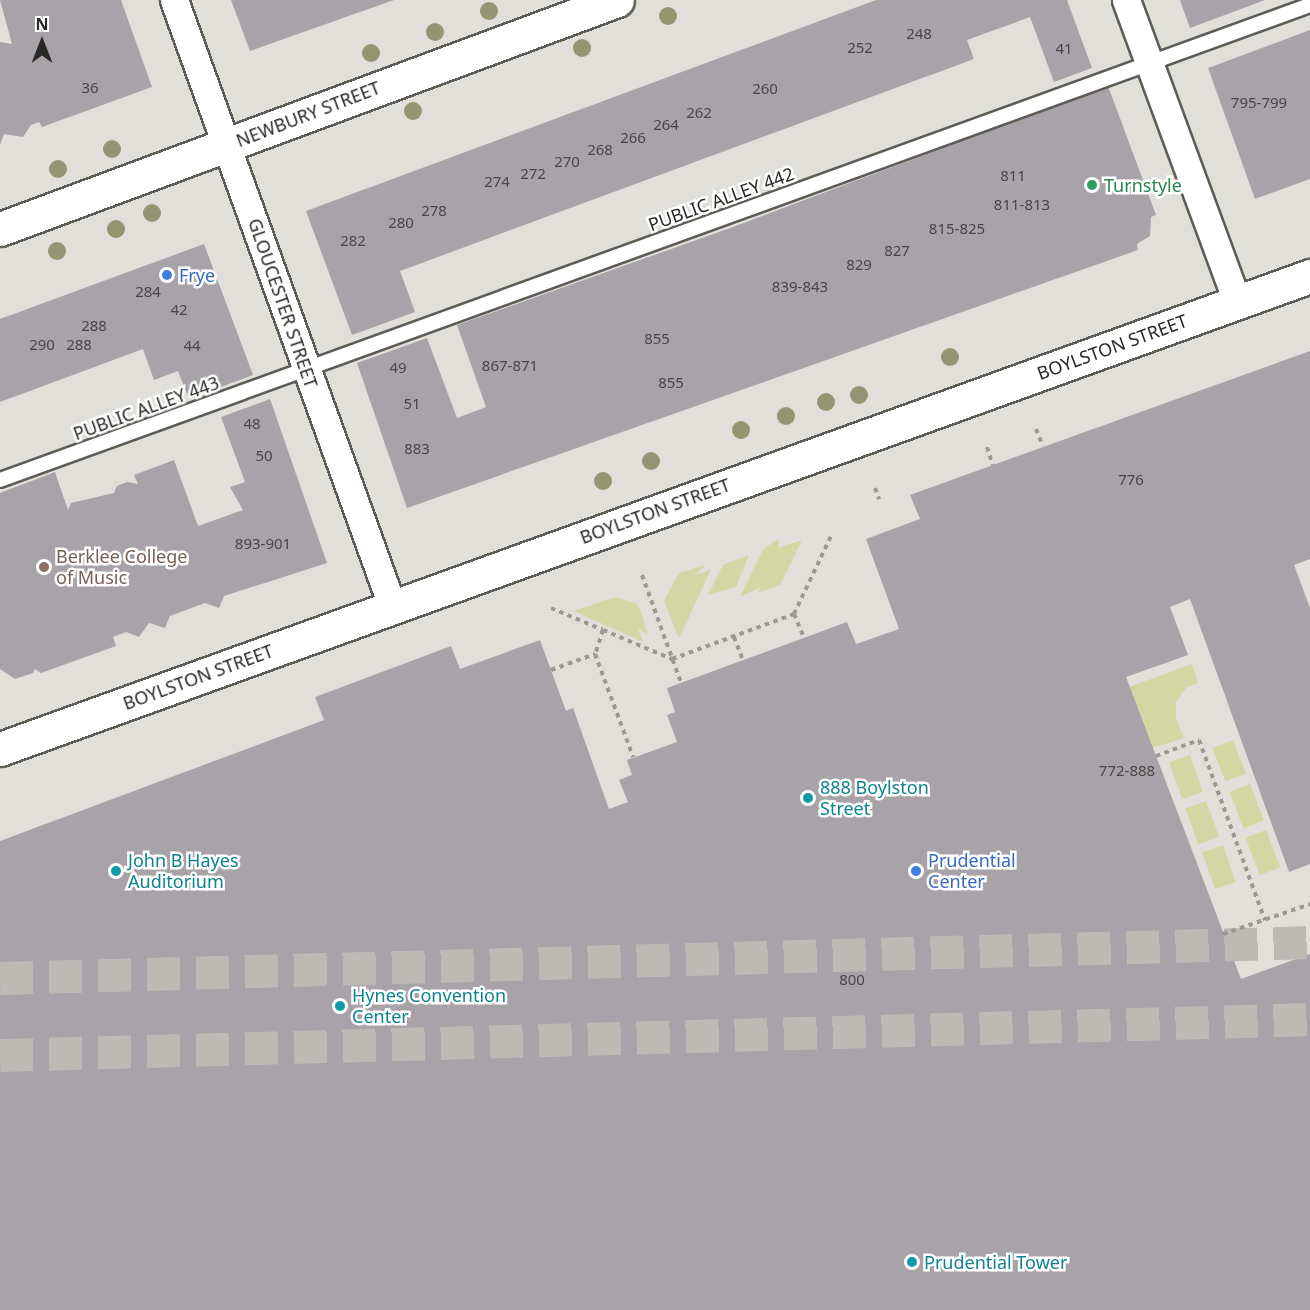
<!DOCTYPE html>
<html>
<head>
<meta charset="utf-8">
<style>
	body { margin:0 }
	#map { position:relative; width:1310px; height:1310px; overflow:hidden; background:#e1dfd9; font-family:"Noto Sans",sans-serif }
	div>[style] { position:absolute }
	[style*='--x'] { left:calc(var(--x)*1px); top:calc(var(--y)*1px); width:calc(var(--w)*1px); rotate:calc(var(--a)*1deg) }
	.green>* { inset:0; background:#d3d7a4; transform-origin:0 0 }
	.building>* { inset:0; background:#a7a3a9 }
	.motorway-tunnel>* { height:33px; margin-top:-16.5px; transform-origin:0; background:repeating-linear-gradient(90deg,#bcbab5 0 33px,transparent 0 49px) }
	.path>* { height:4px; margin-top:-2px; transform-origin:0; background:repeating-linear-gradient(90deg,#9a9994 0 4.5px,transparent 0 9px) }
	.roads { filter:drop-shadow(2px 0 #5d5c56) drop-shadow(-2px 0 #5d5c56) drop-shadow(0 2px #5d5c56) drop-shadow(0 -2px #5d5c56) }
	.service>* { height:14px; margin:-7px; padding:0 7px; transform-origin:7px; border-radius:7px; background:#fff }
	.minor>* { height:27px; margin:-13.5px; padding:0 13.5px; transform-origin:13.5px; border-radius:13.5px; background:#fff }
	.secondary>* { height:33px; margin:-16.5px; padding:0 16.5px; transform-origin:16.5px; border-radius:16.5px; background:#fff }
	.primary>* { height:33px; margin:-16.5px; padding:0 16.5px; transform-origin:16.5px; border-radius:16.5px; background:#fff }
	.trees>* { width:18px; height:18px; margin:-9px; border-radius:50%; background:#959574 }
	.dots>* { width:16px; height:16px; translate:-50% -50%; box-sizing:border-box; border:3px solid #fff; border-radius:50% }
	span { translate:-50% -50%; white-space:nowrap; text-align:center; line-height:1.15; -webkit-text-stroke:5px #fff; paint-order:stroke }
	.number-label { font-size:15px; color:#484746 }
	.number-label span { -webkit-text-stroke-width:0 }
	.street-label { font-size:18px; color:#282825 }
	.leisure-label { font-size:18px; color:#27864d }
	.left { translate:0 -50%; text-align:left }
	.shop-label { font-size:18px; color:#366cbe }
	.education-label { font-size:18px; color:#785e54 }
	.culture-label { font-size:18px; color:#0d838f }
	.north { position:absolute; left:12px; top:12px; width:60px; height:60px; -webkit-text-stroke:4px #fff; paint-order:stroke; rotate:0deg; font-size:16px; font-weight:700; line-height:24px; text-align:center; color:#282825 }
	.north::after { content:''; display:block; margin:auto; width:21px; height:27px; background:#282825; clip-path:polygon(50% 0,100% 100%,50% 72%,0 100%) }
</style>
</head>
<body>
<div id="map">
	<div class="green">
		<i style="clip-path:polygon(779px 539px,778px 548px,802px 540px,780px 585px,758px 593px,761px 587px,740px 597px,764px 548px)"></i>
		<i style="clip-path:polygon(749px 555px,736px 587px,708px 595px,723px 565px)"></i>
		<i style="clip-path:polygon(705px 565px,694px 576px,711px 569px,679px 639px,664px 601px,679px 573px)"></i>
		<i style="clip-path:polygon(615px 597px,635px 603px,640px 609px,648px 635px,638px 629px,643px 642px,574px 611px)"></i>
		<i style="clip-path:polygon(1192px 664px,1198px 683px,1186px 688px,1176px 702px,1176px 718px,1184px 738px,1153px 748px,1129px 687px)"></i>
		<i style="left:1233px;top:740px;width:36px;height:22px;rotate:69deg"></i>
		<i style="left:1190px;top:755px;width:39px;height:22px;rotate:71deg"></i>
		<i style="left:1250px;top:784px;width:39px;height:22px;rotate:69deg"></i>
		<i style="left:1206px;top:801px;width:38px;height:22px;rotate:70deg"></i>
		<i style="left:1266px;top:830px;width:40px;height:22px;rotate:69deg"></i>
		<i style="left:1223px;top:845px;width:39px;height:22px;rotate:71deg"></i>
	</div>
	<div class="building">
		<i style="clip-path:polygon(0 0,121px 0,152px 87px,42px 127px,39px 122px,31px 125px,23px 137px,4px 134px,0 145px,0 42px,12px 44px)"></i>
		<i style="clip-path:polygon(231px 0,394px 0,250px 51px)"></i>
		<i style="clip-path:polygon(876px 0,1067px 0,1092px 68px,1054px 82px,1030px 17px,967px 40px,974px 59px,400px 271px,415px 312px,352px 335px,306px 211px)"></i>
		<i style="clip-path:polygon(1180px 0,1265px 0,1190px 28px)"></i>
		<i style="clip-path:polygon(1310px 30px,1310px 179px,1255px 199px,1208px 68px)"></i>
		<i style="clip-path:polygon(1108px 86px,1156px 215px,1151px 217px,1150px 236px,1137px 244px,1138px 250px,407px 508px,357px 363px,427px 338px,457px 418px,486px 407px,457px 325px,733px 227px)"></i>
		<i style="clip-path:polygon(204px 244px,253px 375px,189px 399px,178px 371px,154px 380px,143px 349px,0 402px,0 319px)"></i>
		<i style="clip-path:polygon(1310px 351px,1310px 559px,1294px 565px,1310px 608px,1310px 864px,1289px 872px,1190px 599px,1170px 607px,1188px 655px,1126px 677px,1241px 979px,1310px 954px,1310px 1310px,0 1310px,0 841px,324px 720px,315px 697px,451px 646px,460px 669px,540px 640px,566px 711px,573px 708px,609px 809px,628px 802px,619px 780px,632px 775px,627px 760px,677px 742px,667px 715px,675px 712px,667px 688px,847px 622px,856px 644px,899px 629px,866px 539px,920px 519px,910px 495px)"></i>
		<i style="clip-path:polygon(270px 399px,327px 563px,224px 596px,219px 608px,205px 603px,170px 616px,165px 628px,149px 623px,139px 637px,126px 632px,113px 637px,116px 646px,41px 673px,35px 669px,33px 673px,15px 679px,0 669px,0 493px,55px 472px,68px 510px,71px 503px,114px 493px,117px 486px,127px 482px,138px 484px,134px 475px,174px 460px,198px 526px,243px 510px,230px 487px,245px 482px,221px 417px)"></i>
	</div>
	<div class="motorway-tunnel">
		<i style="--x:0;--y:978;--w:1310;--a:-1.57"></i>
		<i style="--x:0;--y:1055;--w:1310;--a:-1.57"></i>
	</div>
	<div class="path">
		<i style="--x:1036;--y:429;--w:18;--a:68"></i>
		<i style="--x:987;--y:447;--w:19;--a:72"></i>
		<i style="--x:875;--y:488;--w:12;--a:70"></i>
		<i style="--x:642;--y:575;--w:115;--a:70.1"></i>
		<i style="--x:551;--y:608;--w:56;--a:22.9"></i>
		<i style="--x:603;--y:630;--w:25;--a:108"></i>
		<i style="--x:595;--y:654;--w:110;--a:69.7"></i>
		<i style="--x:794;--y:614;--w:26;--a:67"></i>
		<i style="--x:603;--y:630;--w:75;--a:22.8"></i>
		<i style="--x:672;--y:659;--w:130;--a:-20.2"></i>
		<i style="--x:794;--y:614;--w:89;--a:-64.6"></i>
		<i style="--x:734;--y:637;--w:26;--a:69"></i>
		<i style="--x:551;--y:670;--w:47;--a:-20"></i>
		<i style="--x:1156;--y:756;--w:46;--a:-20.4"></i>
		<i style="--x:1199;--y:740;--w:192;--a:69.9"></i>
		<i style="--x:1223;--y:934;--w:92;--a:-19"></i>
	</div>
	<div class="roads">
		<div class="service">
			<i style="--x:0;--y:480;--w:1393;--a:-19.93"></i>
		</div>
		<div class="minor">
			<i style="--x:174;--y:0;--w:644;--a:70.21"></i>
			<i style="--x:1126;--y:0;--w:322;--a:69.8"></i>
		</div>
		<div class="secondary">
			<i style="--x:0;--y:229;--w:658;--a:-20.36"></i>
		</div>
		<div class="primary">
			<i style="--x:0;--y:749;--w:1393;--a:-19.85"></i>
		</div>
	</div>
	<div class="trees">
		<i style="left:489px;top:11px"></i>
		<i style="left:668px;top:16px"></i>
		<i style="left:435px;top:32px"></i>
		<i style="left:582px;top:48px"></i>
		<i style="left:371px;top:53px"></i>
		<i style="left:413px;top:111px"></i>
		<i style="left:112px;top:149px"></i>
		<i style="left:58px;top:169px"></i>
		<i style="left:152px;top:213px"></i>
		<i style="left:116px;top:229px"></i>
		<i style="left:57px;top:251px"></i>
		<i style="left:950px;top:357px"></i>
		<i style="left:859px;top:395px"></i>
		<i style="left:826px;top:402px"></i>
		<i style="left:786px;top:416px"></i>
		<i style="left:741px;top:430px"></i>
		<i style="left:651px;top:461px"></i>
		<i style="left:603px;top:481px"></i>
	</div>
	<div class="dots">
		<i style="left:1092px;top:185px;background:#2e9e5b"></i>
		<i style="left:167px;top:275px;background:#3f7fe0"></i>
		<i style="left:44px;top:567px;background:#8d6e63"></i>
		<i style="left:808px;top:798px;background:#0f9aa8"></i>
		<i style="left:116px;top:871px;background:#0f9aa8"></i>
		<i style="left:916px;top:871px;background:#3f7fe0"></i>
		<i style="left:340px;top:1006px;background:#0f9aa8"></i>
		<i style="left:912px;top:1262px;background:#0f9aa8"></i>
	</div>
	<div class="number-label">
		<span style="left:919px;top:34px">248</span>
		<span style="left:860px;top:48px">252</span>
		<span style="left:1064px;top:49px">41</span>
		<span style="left:90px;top:88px">36</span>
		<span style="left:765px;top:89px">260</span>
		<span style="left:1259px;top:103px">795-799</span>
		<span style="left:699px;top:113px">262</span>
		<span style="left:666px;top:125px">264</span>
		<span style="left:633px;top:138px">266</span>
		<span style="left:600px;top:150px">268</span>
		<span style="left:567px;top:162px">270</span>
		<span style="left:533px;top:174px">272</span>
		<span style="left:1013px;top:176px">811</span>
		<span style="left:497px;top:182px">274</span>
		<span style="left:1022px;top:205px">811-813</span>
		<span style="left:434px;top:211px">278</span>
		<span style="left:401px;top:223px">280</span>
		<span style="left:957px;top:229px">815-825</span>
		<span style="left:353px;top:241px">282</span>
		<span style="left:897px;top:251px">827</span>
		<span style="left:859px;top:265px">829</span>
		<span style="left:800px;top:287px">839-843</span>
		<span style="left:148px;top:292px">284</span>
		<span style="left:179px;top:310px">42</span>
		<span style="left:94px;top:326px">288</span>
		<span style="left:657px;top:339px">855</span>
		<span style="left:42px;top:345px">290</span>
		<span style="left:79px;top:345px">288</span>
		<span style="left:192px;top:346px">44</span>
		<span style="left:510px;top:366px">867-871</span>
		<span style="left:398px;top:368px">49</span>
		<span style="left:671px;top:383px">855</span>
		<span style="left:412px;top:404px">51</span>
		<span style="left:252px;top:424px">48</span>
		<span style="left:417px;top:449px">883</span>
		<span style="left:264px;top:456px">50</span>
		<span style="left:1131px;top:480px">776</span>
		<span style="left:263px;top:544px">893-901</span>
		<span style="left:1127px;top:771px">772-888</span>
		<span style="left:852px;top:980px">800</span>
	</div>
	<div class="street-label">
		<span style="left:308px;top:114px;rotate:-21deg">NEWBURY STREET</span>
		<span style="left:721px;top:199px;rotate:-20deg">PUBLIC ALLEY 442</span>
		<span style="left:283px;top:303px;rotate:71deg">GLOUCESTER STREET</span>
		<span style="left:1112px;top:347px;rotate:-20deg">BOYLSTON STREET</span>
		<span style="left:146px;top:408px;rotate:-20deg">PUBLIC ALLEY 443</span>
		<span style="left:655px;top:511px;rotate:-20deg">BOYLSTON STREET</span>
		<span style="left:198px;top:677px;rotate:-20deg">BOYLSTON STREET</span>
	</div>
	<div class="leisure-label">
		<span class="left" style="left:1104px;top:185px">Turnstyle</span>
	</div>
	<div class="shop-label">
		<span class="left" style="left:179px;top:275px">Frye</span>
		<span class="left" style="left:928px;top:871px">Prudential<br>Center</span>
	</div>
	<div class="education-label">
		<span class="left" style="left:56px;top:567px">Berklee College<br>of Music</span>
	</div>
	<div class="culture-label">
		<span class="left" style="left:820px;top:798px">888 Boylston<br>Street</span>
		<span class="left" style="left:128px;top:871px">John B Hayes<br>Auditorium</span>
		<span class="left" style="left:352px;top:1006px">Hynes Convention<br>Center</span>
		<span class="left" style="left:924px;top:1262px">Prudential Tower</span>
	</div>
	<div class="north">N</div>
</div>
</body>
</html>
